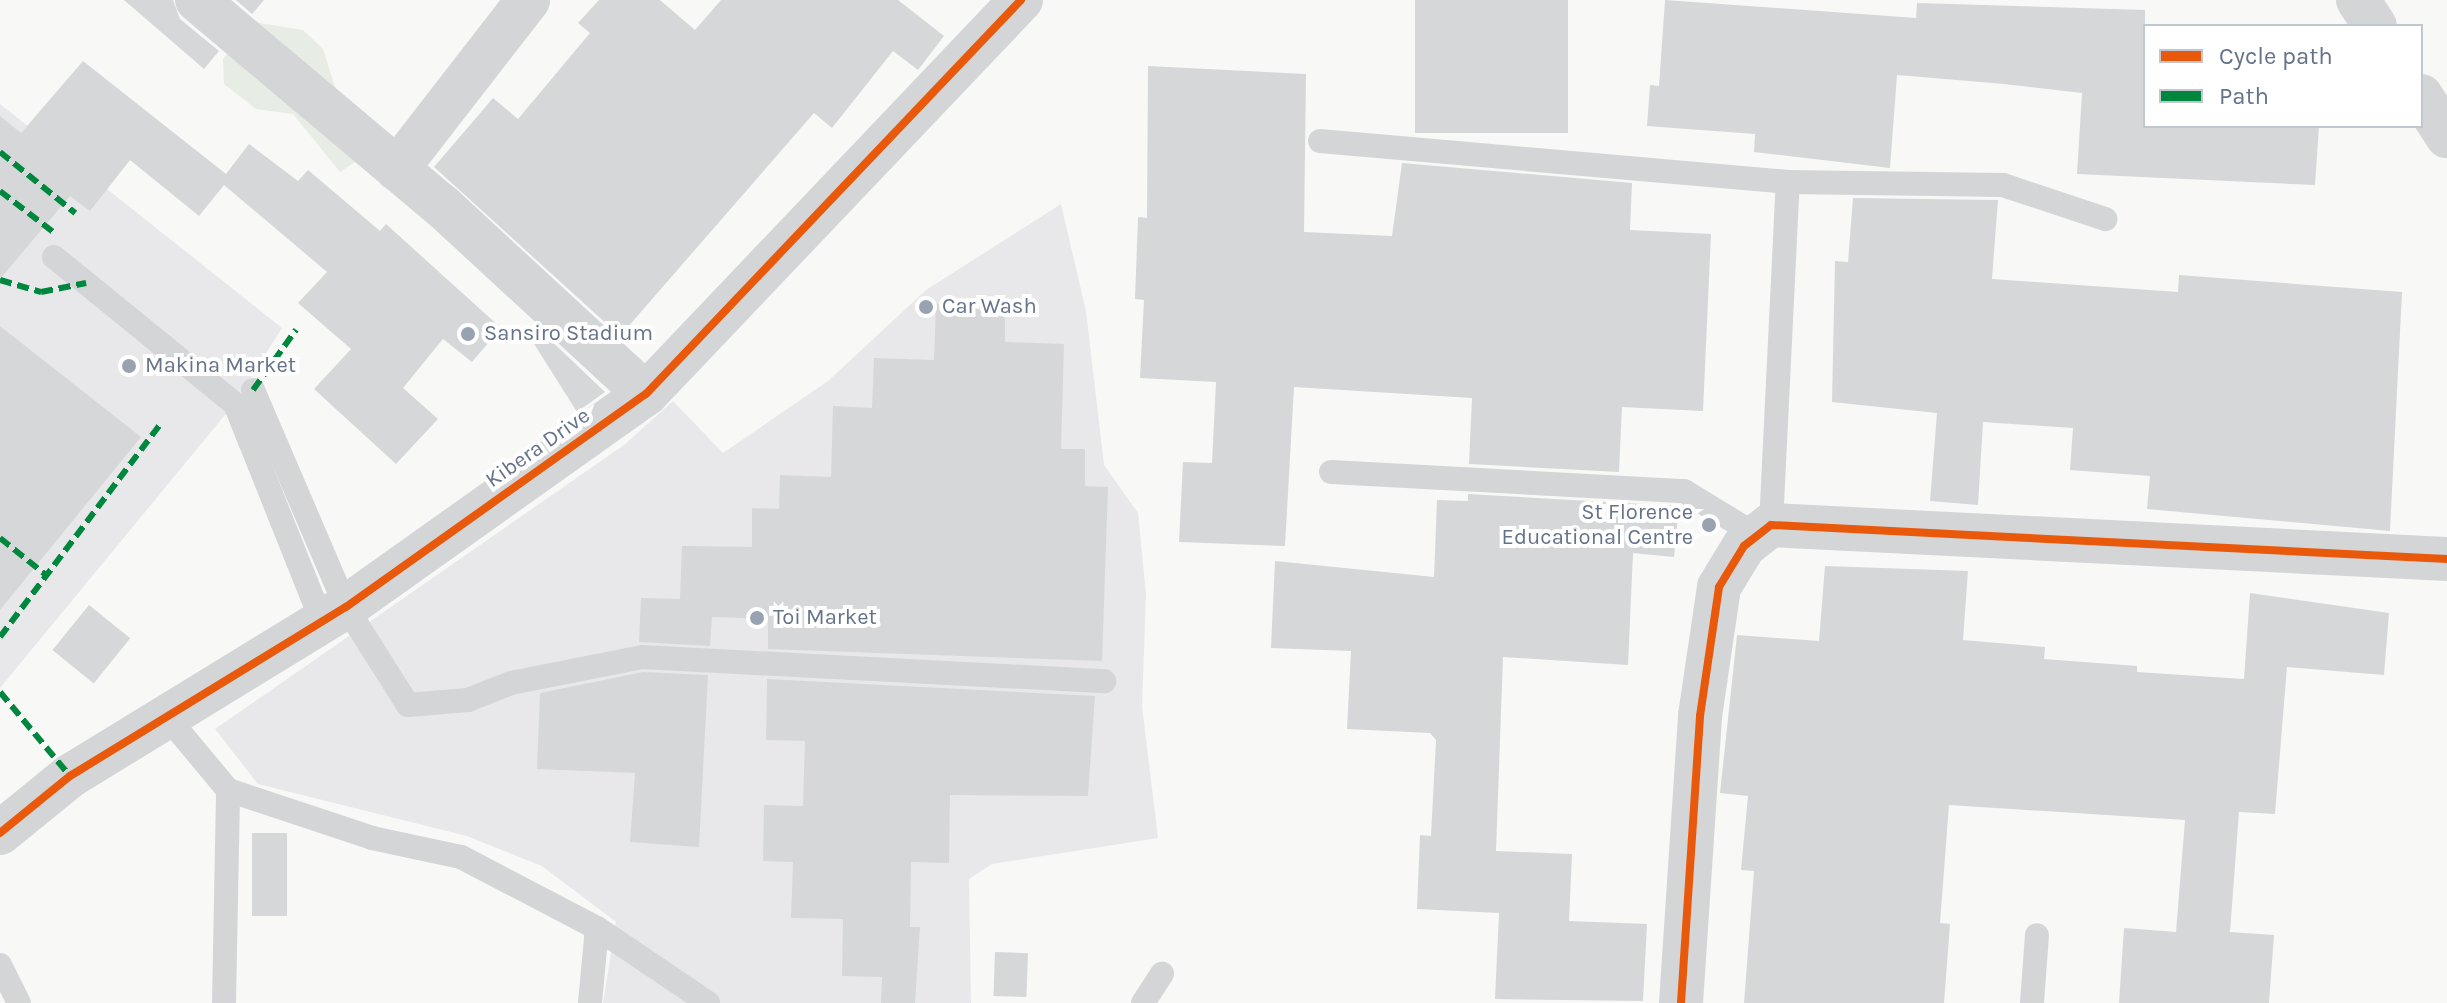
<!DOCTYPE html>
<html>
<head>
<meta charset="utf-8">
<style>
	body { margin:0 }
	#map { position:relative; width:2447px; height:1003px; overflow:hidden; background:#f8f8f7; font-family:Karla,sans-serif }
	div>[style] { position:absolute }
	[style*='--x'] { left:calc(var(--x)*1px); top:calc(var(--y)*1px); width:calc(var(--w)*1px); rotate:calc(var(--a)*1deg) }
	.built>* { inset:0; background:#e8e8ea }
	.green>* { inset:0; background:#e7ece5 }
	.building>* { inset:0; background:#d6d7d8; transform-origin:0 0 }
	.service>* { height:24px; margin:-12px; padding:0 12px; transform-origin:12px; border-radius:12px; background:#d4d5d6 }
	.minor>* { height:44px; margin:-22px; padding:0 22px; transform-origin:22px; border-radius:22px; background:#d4d5d6 }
	.tertiary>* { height:44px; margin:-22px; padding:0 22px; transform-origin:22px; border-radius:22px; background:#d4d5d6 }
	.quiet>* { height:6px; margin-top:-3px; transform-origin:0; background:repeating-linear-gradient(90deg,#00873e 0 12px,transparent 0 18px) }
	.cycleway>* { height:8px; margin:-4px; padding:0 4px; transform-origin:4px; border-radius:4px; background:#e8590c }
	.dots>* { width:22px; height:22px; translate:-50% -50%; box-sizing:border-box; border:4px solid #fff; border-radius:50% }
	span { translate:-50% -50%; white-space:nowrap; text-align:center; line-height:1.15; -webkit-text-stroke:8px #fff; paint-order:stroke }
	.poi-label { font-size:22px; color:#65738a }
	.left { translate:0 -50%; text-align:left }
	.right { translate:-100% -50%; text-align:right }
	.street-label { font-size:22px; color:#65738a }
	.legend { position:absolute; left:2143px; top:24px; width:280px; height:104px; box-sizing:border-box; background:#fff; border:2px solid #c1c7d0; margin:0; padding:10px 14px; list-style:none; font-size:24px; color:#65738a }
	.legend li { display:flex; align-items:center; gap:16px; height:40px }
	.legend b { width:40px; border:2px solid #c1c7d0 }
</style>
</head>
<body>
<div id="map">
	<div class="built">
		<i style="clip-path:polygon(0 104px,282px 328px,234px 404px,0 688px)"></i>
		<i style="clip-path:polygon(1061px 204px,1086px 311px,1104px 465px,1138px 513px,1146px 594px,1142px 706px,1158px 838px,992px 864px,969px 879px,971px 1003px,603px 1003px,616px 922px,542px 866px,467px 836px,258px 784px,215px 729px,624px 445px,673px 401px,723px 453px,828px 381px,926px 290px)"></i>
	</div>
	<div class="green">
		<i style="clip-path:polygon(252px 22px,303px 30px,323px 49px,358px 160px,340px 172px,293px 114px,256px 109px,224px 84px,223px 59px)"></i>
	</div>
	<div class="building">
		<i style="clip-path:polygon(124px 0,173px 0,180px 19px,219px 51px,204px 69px)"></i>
		<i style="clip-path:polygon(236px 0,264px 0,252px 14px)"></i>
		<i style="clip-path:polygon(599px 0,660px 0,695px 30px,721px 0,898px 0,944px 36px,918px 70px,893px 51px,832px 128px,814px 113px,620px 336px,434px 167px,493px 98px,518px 119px,590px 33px,578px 23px)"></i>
		<i style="left:1415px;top:0;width:153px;height:133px"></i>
		<i style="clip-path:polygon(1665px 0,1916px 18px,1917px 3px,2145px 10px,2145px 126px,2319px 126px,2315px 185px,2077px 174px,2082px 93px,2004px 84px,1897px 75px,1890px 168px,1754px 152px,1755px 134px,1647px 126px,1650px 85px,1659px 86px)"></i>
		<i style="clip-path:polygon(83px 61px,226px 174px,249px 144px,298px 181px,308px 170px,380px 231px,386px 224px,501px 328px,472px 362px,443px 339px,403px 388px,438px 419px,396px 464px,314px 389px,351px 349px,298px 303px,327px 272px,224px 185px,199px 216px,130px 160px,90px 211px,70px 196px,0 279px,0 116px,21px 133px)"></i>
		<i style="clip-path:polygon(1148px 66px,1306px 74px,1304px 232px,1392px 236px,1402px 163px,1632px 183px,1630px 230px,1711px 234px,1703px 411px,1622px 407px,1619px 472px,1469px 464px,1472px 398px,1294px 387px,1285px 546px,1179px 542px,1183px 462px,1212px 463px,1216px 382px,1140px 378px,1144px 300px,1135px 299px,1138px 217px,1147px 218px)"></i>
		<i style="clip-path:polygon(1853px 198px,1998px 200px,1992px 279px,2178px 292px,2179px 275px,2402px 292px,2390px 531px,2147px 509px,2150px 476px,2070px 470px,2073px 428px,1983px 422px,1978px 505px,1930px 501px,1937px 413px,1832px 402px,1835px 261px,1848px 262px)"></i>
		<i style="clip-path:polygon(936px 304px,1005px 306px,1005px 342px,1064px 344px,1061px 449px,1085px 449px,1085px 486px,1108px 487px,1102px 661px,768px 649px,768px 619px,712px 617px,710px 646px,639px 642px,641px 598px,680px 599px,682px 546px,752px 547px,752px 508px,779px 509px,780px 475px,831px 477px,833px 406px,872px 408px,874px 358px,934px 360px)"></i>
		<i style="clip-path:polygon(0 326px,141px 437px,0 610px)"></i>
		<i style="clip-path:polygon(542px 332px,605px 392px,577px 412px,531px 339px)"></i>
		<i style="clip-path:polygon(1468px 494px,1679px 506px,1674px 557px,1633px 553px,1628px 665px,1503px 657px,1496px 851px,1572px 854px,1569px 921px,1647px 924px,1643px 1001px,1495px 999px,1499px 913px,1417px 909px,1420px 835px,1431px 836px,1436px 740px,1430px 733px,1347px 729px,1351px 651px,1271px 648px,1275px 561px,1434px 577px,1437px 500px,1468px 501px)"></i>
		<i style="clip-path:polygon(1825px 566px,1968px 571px,1963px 640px,2045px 647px,2044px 659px,2137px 666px,2137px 672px,2244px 679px,2250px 593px,2389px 613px,2384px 675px,2287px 667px,2275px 814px,2239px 812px,2230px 932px,2274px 935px,2269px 1003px,2119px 1003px,2124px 928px,2176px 932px,2185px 820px,1949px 805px,1940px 923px,1950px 924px,1944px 1003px,1744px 1003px,1754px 871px,1741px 870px,1748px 796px,1720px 793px,1737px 635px,1819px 641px)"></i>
		<i style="left:89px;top:605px;width:53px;height:58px;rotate:39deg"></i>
		<i style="clip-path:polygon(643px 672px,708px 675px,699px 847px,630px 842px,635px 773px,537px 769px,540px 693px)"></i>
		<i style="clip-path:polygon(767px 679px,1095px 696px,1088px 796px,950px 795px,949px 863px,911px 862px,910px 927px,920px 927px,915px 1003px,881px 1003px,882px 977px,842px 976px,843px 919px,791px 918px,793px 862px,763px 861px,764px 805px,803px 806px,805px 741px,766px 740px)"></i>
		<i style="left:252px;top:833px;width:35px;height:83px"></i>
		<i style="left:995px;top:952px;width:33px;height:44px;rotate:2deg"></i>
	</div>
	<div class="service">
		<i style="--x:1320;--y:141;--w:470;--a:5"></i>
		<i style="--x:1788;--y:182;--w:215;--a:0.8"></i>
		<i style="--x:2003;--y:185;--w:108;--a:18.4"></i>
		<i style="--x:54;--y:257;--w:233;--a:39.1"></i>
		<i style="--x:235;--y:404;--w:235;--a:68.2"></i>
		<i style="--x:253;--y:390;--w:236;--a:66.8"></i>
		<i style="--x:346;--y:607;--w:116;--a:57.7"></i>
		<i style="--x:408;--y:705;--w:60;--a:-4.8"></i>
		<i style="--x:468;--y:700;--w:46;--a:-21.6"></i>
		<i style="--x:511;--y:683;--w:134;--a:-11.2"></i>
		<i style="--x:642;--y:657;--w:463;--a:3"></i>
		<i style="--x:1331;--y:472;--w:354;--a:3.1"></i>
		<i style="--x:1684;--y:491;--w:87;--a:31.3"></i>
		<i style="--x:1771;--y:525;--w:343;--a:-87.2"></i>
		<i style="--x:168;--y:718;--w:94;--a:50.2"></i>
		<i style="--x:228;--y:790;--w:152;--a:18.4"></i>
		<i style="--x:372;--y:838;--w:91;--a:12.1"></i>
		<i style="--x:461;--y:857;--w:153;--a:27.6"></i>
		<i style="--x:597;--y:928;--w:134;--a:34"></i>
		<i style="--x:0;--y:965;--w:42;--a:63.4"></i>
		<i style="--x:224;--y:1003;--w:213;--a:-88.9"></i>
		<i style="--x:590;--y:1003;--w:75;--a:-84.7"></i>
		<i style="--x:1143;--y:1003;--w:35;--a:-57"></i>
		<i style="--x:2032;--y:1003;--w:68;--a:-85.8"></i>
	</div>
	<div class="minor">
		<i style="--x:197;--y:0;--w:320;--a:40.1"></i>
		<i style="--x:442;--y:206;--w:277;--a:42.7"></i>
		<i style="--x:2358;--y:0;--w:31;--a:57"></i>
		<i style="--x:2421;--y:96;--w:48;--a:57"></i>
		<i style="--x:397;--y:169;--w:214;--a:-52.2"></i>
		<i style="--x:1681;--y:1003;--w:288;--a:-86.2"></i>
		<i style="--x:1700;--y:716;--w:130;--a:-81.6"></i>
		<i style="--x:1719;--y:587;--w:48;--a:-58.6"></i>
		<i style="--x:1744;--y:546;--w:34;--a:-38"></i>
		<i style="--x:1771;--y:525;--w:677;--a:2.88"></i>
	</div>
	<div class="tertiary">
		<i style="--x:0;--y:833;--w:90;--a:-39.2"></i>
		<i style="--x:70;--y:776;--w:324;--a:-31.5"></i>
		<i style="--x:346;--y:607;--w:368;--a:-35.4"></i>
		<i style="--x:646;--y:394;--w:544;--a:-46.42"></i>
	</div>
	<div class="quiet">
		<i style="--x:0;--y:152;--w:97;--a:39.1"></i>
		<i style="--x:0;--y:191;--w:67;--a:37.7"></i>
		<i style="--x:0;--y:280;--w:43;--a:16.3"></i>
		<i style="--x:41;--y:292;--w:46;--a:-11.3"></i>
		<i style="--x:253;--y:390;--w:74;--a:-54.4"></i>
		<i style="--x:0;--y:538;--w:59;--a:38.8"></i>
		<i style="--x:0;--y:637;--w:266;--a:-53"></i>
		<i style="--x:0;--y:692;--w:109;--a:50.2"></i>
	</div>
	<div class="cycleway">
		<i style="--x:0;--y:833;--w:90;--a:-39.2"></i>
		<i style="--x:70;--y:776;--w:324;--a:-31.5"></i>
		<i style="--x:346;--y:607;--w:368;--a:-35.4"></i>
		<i style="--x:646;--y:394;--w:544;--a:-46.42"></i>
		<i style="--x:1681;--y:1003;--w:288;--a:-86.2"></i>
		<i style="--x:1700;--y:716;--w:130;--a:-81.6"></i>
		<i style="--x:1719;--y:587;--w:48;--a:-58.6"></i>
		<i style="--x:1744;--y:546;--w:34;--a:-38"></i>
		<i style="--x:1771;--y:525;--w:677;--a:2.88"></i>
	</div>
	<div class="dots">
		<i style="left:926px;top:307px;background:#98a2b0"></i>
		<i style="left:468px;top:334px;background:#98a2b0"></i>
		<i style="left:129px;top:366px;background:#98a2b0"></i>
		<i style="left:1709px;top:525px;background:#98a2b0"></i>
		<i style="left:757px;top:618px;background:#98a2b0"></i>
	</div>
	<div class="poi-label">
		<span class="left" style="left:942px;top:307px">Car Wash</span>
		<span class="left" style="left:484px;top:334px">Sansiro Stadium</span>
		<span class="left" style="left:145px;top:366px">Makina Market</span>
		<span class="right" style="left:1693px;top:525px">St Florence<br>Educational Centre</span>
		<span class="left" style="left:773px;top:618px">Toi Market</span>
	</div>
	<div class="street-label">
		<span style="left:538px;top:448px;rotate:-35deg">Kibera Drive</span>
	</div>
	<ul class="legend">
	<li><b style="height:10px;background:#e8590c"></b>Cycle path</li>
	<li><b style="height:10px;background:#00873e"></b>Path</li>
	</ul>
</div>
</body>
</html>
